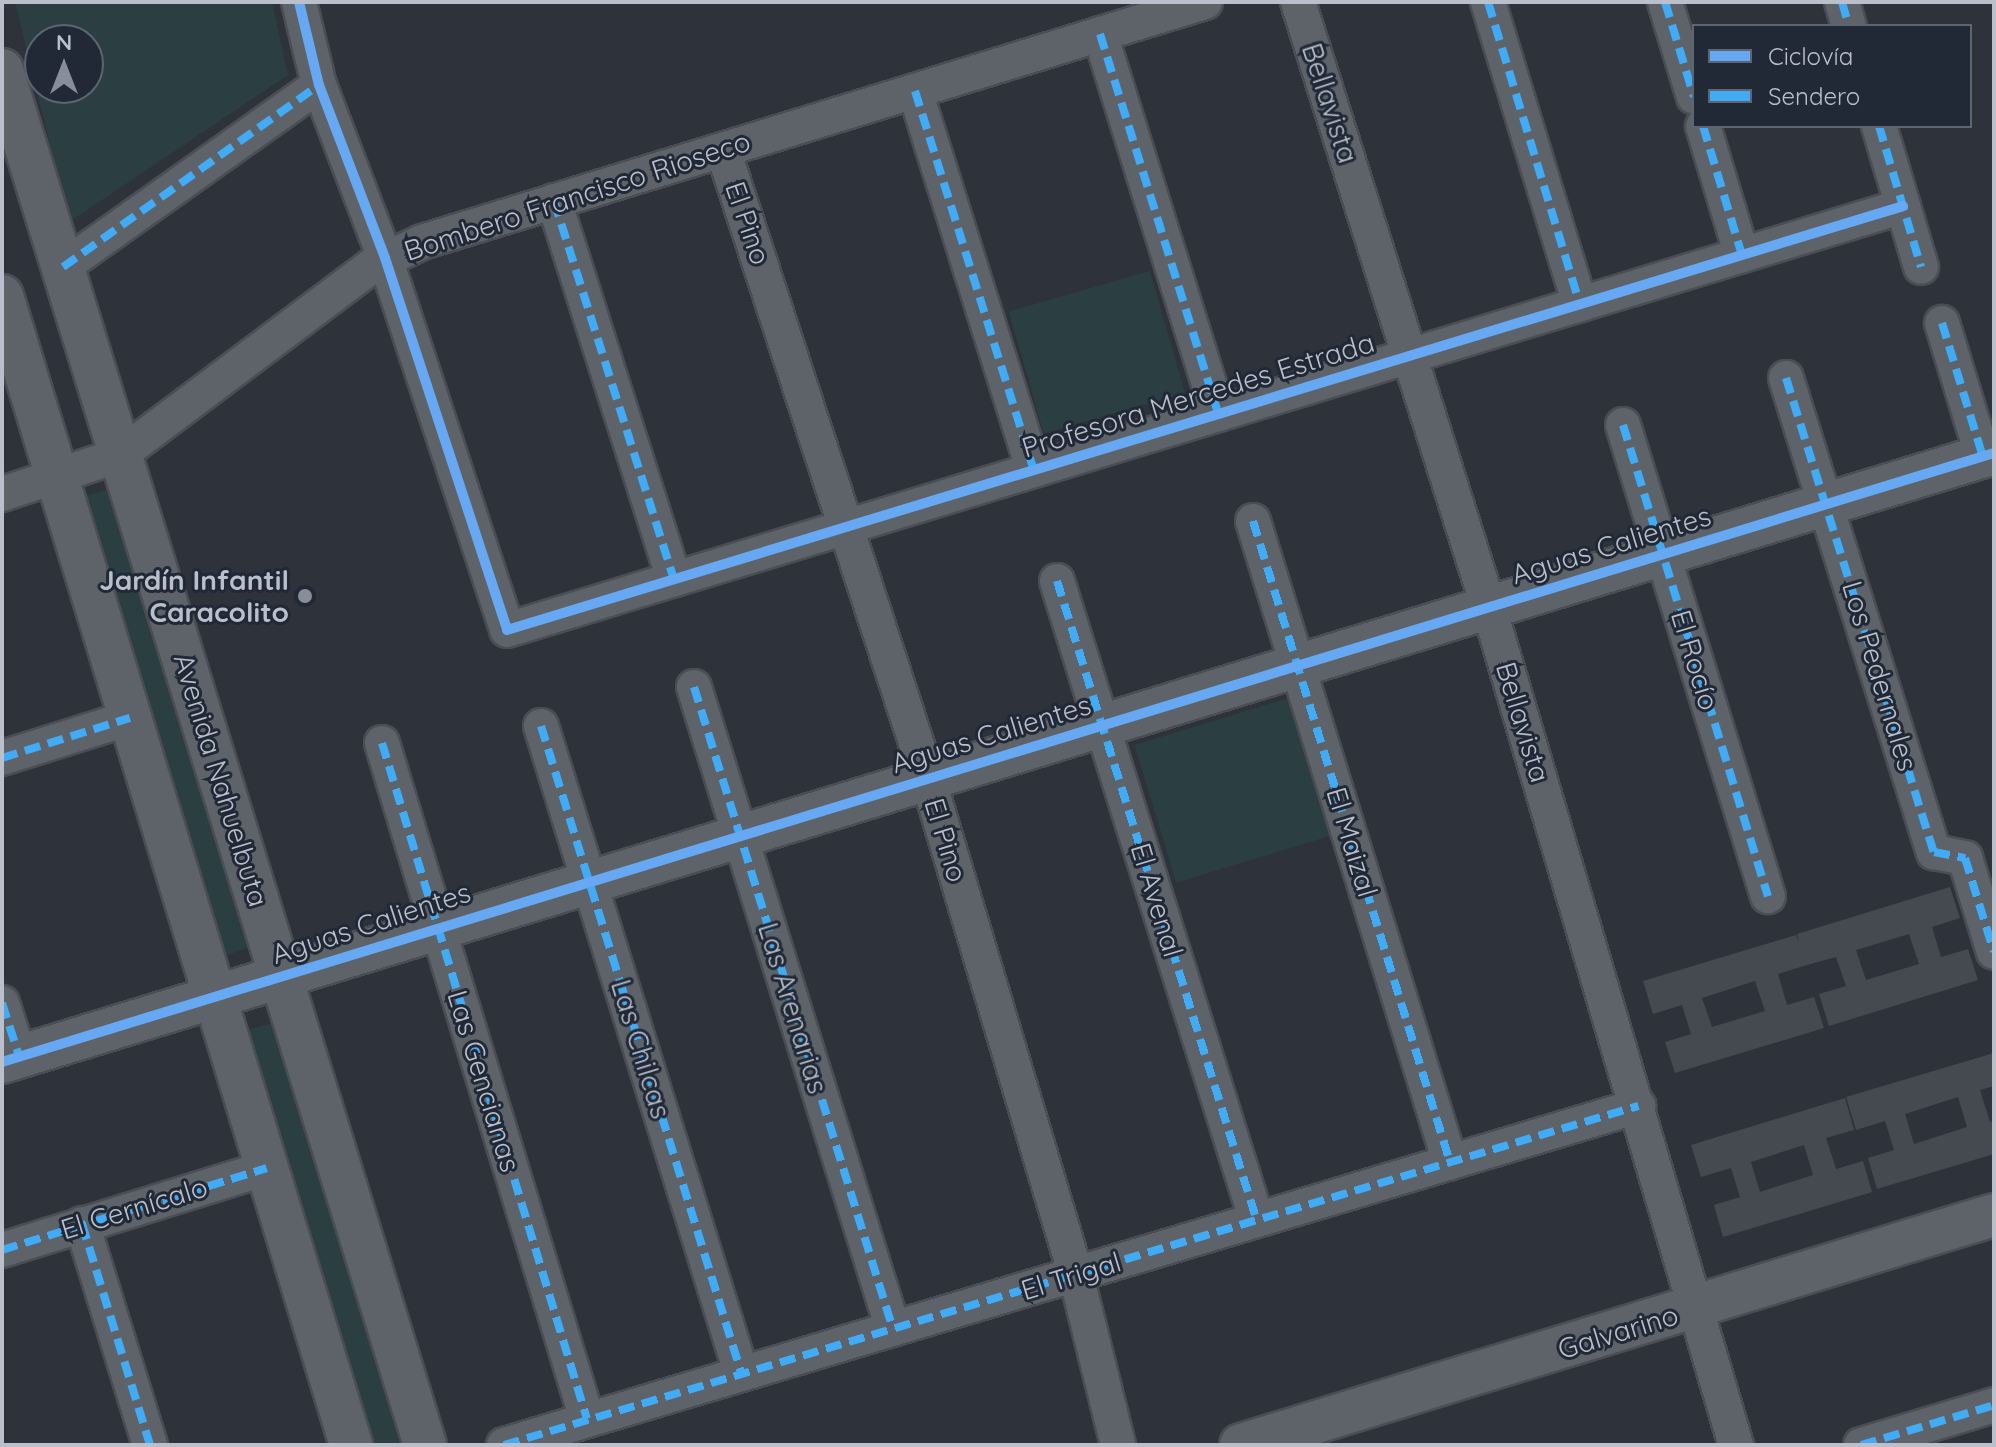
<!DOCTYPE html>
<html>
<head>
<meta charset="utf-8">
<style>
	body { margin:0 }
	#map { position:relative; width:1996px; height:1447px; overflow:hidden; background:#2e333b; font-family:Quicksand,sans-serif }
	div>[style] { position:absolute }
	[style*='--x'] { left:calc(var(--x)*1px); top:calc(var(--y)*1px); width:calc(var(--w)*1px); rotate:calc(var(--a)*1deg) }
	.green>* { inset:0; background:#2b3e42; transform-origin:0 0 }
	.building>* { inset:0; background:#454950 }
	.roads { filter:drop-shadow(2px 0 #4a4e54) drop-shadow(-2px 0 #4a4e54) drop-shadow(0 2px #4a4e54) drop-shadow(0 -2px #4a4e54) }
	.minor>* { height:34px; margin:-17px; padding:0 17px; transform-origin:17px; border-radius:17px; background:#5e6269 }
	.tertiary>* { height:42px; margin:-21px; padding:0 21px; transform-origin:21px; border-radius:21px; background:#5e6269 }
	.quiet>* { height:8px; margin-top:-4px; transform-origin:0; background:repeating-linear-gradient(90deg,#42abf6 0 16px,transparent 0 24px) }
	.cycleway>* { height:10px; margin:-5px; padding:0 5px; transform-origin:5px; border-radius:5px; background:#66a8f1 }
	.dots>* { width:22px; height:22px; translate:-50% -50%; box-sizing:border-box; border:4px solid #212937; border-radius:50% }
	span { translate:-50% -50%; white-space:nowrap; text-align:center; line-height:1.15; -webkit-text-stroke:6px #212937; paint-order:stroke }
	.street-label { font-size:28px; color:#b9bfcb }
	.poi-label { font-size:28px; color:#b9bfcb; font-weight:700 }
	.right { translate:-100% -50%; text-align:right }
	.frame { position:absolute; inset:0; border:4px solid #b9bfcb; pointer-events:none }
	.legend { position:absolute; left:1692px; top:24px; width:280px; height:104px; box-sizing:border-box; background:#212937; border:2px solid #5e6572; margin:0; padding:10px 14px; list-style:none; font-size:24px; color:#b9bfcb }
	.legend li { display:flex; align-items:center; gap:16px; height:40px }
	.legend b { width:40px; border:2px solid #5e6572 }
	.north { position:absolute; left:24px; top:24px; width:80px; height:80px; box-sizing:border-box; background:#212937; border:2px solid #5e6572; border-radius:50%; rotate:0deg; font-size:22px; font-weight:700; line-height:32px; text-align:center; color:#b9bfcb }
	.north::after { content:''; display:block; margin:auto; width:28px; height:36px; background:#888e99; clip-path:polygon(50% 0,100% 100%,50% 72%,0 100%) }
</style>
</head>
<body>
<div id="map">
	<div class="green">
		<i style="clip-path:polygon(evenodd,15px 2px,272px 2px,288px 75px,69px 222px,15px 2px,40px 40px,88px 40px,88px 88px,40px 88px,40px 40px)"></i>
		<i style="left:1150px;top:271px;width:127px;height:147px;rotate:74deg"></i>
		<i style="clip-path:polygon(107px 490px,249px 947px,223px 957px,85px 496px)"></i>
		<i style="left:1295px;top:696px;width:144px;height:168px;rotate:73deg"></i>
		<i style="clip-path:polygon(275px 1023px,400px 1445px,374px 1445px,246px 1030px)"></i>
	</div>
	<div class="building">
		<i style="clip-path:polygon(evenodd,1950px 887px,1960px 918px,1932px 927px,1941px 957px,1968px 949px,1978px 980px,1829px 1026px,1819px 994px,1846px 986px,1836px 957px,1807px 965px,1778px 974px,1787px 1005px,1814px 997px,1824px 1028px,1675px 1073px,1665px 1042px,1691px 1034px,1682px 1005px,1653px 1014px,1643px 981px,1796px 935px,1799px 943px,1797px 934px,1950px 887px,1909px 934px,1919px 964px,1866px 980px,1856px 950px,1909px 934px,1950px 887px,1755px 981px,1765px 1011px,1712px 1027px,1702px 998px,1755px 981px)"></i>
		<i style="clip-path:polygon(evenodd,1994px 1053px,1994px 1086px,1980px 1090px,1990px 1122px,1994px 1120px,1994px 1154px,1877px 1189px,1868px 1158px,1894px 1150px,1885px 1121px,1856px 1130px,1846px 1097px,1994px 1053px,1958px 1097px,1967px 1127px,1914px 1144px,1905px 1114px,1958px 1097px)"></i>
		<i style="clip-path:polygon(evenodd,1845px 1098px,1854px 1130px,1826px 1138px,1836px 1169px,1863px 1161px,1872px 1192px,1723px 1237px,1714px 1205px,1740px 1197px,1731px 1168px,1701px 1177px,1691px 1145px,1845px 1098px,1804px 1145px,1813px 1175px,1760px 1192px,1751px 1162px,1804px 1145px)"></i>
	</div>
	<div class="roads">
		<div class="minor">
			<i style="--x:299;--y:2;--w:85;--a:76.5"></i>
			<i style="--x:319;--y:85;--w:185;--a:69.1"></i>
			<i style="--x:385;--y:258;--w:391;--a:71.8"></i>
			<i style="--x:507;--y:630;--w:1459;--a:-16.89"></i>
			<i style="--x:1298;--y:2;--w:635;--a:72.51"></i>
			<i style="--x:1489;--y:608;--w:873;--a:73.56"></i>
			<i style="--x:1488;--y:2;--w:316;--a:73.1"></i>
			<i style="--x:1665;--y:2;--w:99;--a:73"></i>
			<i style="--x:1842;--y:2;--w:25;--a:74"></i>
			<i style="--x:1100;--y:34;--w:398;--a:72.7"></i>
			<i style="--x:915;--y:91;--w:397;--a:72.6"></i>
			<i style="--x:1703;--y:126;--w:135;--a:73.2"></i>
			<i style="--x:1879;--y:126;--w:147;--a:73.4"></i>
			<i style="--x:723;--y:150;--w:662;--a:71.95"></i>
			<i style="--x:928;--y:779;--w:518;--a:73.39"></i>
			<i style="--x:1076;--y:1275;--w:175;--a:76.1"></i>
			<i style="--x:554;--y:201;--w:397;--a:72.4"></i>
			<i style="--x:63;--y:267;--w:314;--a:-35.4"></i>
			<i style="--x:1942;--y:323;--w:140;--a:73"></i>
			<i style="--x:1786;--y:378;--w:497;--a:72.7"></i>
			<i style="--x:1934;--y:852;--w:32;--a:11"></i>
			<i style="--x:1965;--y:858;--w:98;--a:72.9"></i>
			<i style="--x:1623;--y:425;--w:493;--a:72.9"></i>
			<i style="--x:2;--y:494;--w:124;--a:-18.3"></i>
			<i style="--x:120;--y:455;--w:315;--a:-36.9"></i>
			<i style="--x:372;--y:266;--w:55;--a:-25.6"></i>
			<i style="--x:422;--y:242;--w:819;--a:-17.04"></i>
			<i style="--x:1253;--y:521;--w:671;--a:72.92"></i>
			<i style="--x:1057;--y:581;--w:667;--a:72.65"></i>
			<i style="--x:694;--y:687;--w:672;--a:72.78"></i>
			<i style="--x:541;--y:726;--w:676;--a:72.8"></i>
			<i style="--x:382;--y:743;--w:706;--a:73.13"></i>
			<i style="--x:2;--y:758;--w:134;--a:-17.4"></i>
			<i style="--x:2;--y:1003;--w:56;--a:72.2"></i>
			<i style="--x:82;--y:1224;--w:231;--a:72.9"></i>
			<i style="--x:2;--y:1250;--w:277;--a:-17.2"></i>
			<i style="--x:504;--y:1445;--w:1184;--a:-16.64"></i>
			<i style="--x:1861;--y:1445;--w:139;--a:-16.7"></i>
		</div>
		<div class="tertiary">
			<i style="--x:2;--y:70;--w:1439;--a:72.9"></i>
			<i style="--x:2;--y:296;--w:1201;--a:73.1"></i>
			<i style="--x:2;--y:1062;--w:2083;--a:-17"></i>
			<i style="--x:1241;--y:1445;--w:787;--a:-16.99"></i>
		</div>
	</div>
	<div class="quiet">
		<i style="--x:1488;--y:2;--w:316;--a:73.1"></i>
		<i style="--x:1665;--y:2;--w:99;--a:73"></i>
		<i style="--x:1842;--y:2;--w:25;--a:74"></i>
		<i style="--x:1100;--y:34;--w:398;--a:72.7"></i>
		<i style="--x:915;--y:91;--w:397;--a:72.6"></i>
		<i style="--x:1703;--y:126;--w:135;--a:73.2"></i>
		<i style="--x:1879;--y:126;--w:147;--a:73.4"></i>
		<i style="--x:554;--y:201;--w:397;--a:72.4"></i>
		<i style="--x:63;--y:267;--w:314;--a:-35.4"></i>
		<i style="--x:1942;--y:323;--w:140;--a:73"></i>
		<i style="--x:1786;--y:378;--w:497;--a:72.7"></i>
		<i style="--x:1934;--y:852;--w:32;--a:11"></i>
		<i style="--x:1965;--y:858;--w:98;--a:72.9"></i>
		<i style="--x:1623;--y:425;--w:493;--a:72.9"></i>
		<i style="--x:1253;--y:521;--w:671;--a:72.92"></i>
		<i style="--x:1057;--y:581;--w:667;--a:72.65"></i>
		<i style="--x:694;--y:687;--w:672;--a:72.78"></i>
		<i style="--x:541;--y:726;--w:676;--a:72.8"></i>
		<i style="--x:382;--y:743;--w:706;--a:73.13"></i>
		<i style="--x:2;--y:758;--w:134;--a:-17.4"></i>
		<i style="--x:2;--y:1003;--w:56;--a:72.2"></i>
		<i style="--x:82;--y:1224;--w:231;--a:72.9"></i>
		<i style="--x:2;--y:1250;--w:277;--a:-17.2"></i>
		<i style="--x:504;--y:1445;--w:1184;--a:-16.64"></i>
		<i style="--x:1861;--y:1445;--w:139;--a:-16.7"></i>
	</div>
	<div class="cycleway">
		<i style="--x:299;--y:2;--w:85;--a:76.5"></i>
		<i style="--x:319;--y:85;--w:185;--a:69.1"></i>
		<i style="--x:385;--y:258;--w:391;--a:71.8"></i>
		<i style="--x:507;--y:630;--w:1459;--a:-16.89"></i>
		<i style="--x:2;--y:1062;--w:2083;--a:-17"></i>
	</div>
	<div class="dots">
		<i style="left:305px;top:596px;background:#888e99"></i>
	</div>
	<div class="street-label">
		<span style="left:1330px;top:103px;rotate:72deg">Bellavista</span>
		<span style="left:577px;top:196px;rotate:-18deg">Bombero Francisco Rioseco</span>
		<span style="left:748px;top:223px;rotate:71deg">El Pino</span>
		<span style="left:1198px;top:395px;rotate:-17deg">Profesora Mercedes Estrada</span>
		<span style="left:1611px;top:545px;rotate:-17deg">Aguas Calientes</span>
		<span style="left:1695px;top:660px;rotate:73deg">El Rocío</span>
		<span style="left:1880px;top:676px;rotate:73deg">Los Pedernales</span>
		<span style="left:1523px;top:722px;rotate:73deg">Bellavista</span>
		<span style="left:991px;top:734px;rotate:-17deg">Aguas Calientes</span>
		<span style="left:221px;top:780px;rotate:73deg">Avenida Nahuelbuta</span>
		<span style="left:946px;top:840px;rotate:73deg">El Pino</span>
		<span style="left:1352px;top:842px;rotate:73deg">El Maizal</span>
		<span style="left:1157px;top:900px;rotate:73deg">El Avenal</span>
		<span style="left:371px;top:923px;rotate:-18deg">Aguas Calientes</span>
		<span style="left:793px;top:1008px;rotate:73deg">Las Arenarias</span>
		<span style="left:641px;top:1049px;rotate:73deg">Las Chilcas</span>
		<span style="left:484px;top:1081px;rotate:73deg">Las Gencianas</span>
		<span style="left:134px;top:1208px;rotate:-17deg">El Cernícalo</span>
		<span style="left:1071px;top:1276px;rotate:-17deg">El Trigal</span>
		<span style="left:1618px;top:1332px;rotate:-17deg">Galvarino</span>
	</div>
	<div class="poi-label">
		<span class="right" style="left:289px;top:596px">Jardín Infantil<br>Caracolito</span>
	</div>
	<div class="frame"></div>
	<ul class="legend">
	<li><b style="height:10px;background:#66a8f1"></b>Ciclovía</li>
	<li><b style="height:10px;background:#42abf6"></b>Sendero</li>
	</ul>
	<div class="north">N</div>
</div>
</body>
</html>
